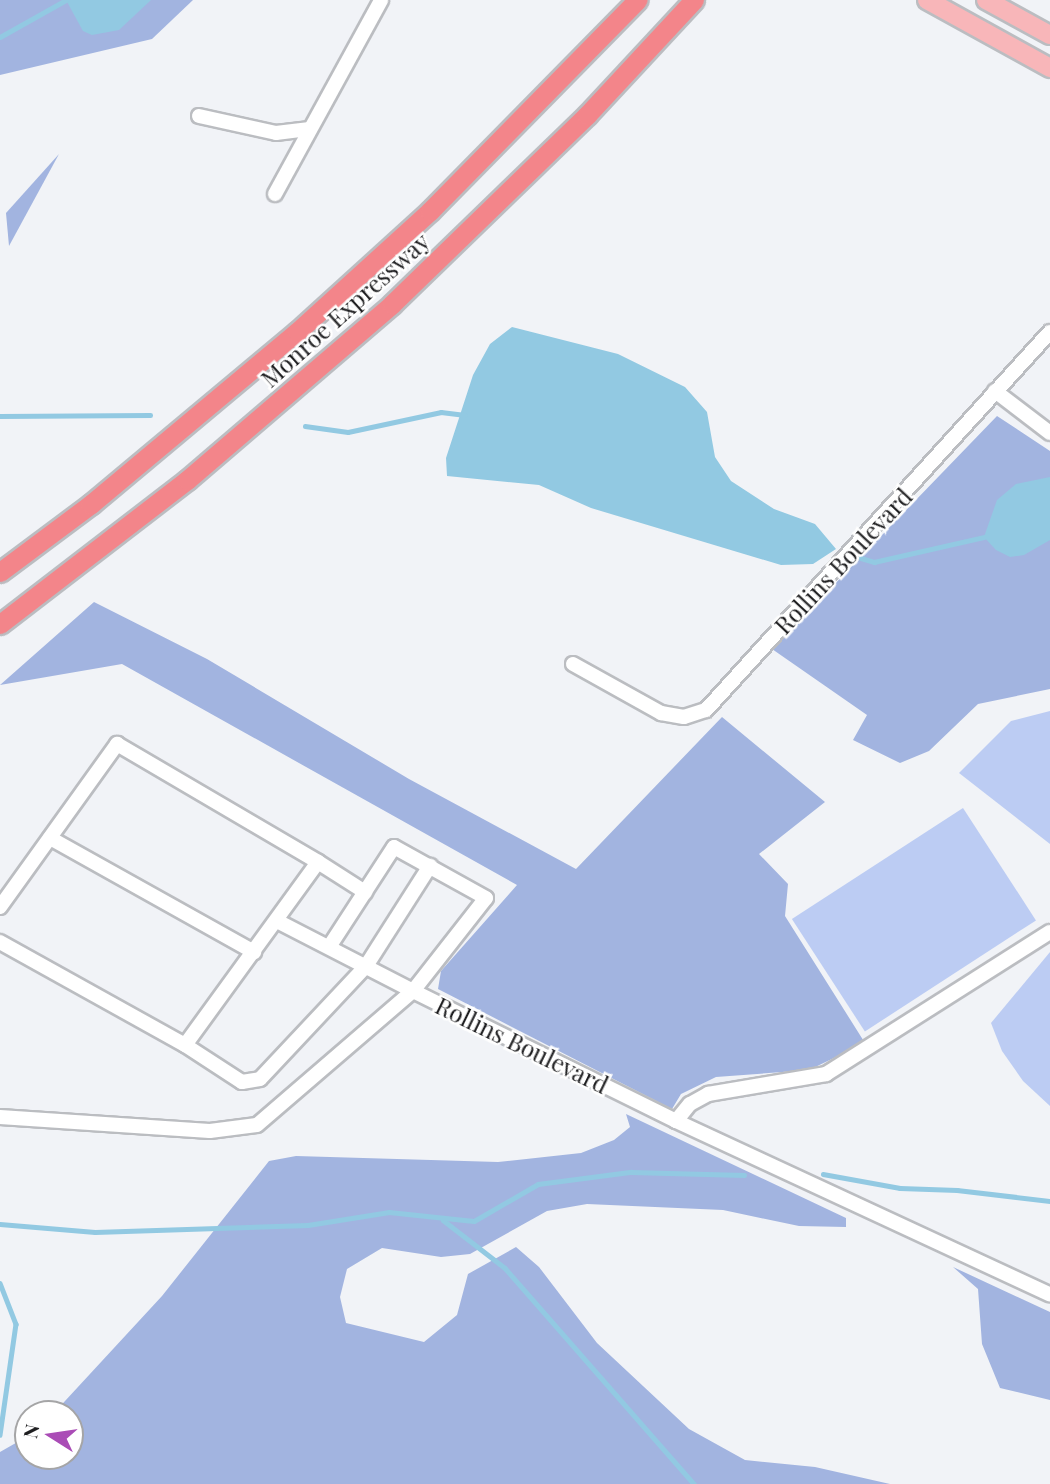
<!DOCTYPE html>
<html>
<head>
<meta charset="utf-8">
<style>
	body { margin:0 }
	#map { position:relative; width:1050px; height:1484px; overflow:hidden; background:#f1f3f7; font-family:"Playfair Display",serif }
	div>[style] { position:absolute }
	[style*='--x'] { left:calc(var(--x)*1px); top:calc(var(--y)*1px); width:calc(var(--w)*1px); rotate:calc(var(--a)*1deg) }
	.green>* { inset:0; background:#bcccf3; transform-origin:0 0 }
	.forest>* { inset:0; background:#a2b4e0 }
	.water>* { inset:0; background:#92c9e2 }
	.stream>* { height:4.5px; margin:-2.25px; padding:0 2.25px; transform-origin:2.25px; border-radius:2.25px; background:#92c9e2 }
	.roads { filter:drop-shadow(2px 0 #bbbdc1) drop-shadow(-2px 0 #bbbdc1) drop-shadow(0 2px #bbbdc1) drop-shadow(0 -2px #bbbdc1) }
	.minor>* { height:14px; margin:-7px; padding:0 7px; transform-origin:7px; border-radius:7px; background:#fff }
	.major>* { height:18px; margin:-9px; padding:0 9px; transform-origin:9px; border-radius:9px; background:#f8b6b9 }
	.highway>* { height:19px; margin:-9.5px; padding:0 9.5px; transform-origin:9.5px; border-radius:9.5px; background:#f3858a }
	span { translate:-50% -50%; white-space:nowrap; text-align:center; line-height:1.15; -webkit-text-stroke:5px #fff; paint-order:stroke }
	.street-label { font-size:24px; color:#1e1e20 }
	.north { position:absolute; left:14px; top:1400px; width:70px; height:70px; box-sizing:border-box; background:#fff; border:2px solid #a5a5a6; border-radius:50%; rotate:282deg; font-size:19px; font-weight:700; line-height:28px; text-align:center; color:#1e1e20 }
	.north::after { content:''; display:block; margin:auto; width:24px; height:32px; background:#aa4cb6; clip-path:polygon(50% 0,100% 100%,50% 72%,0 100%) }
</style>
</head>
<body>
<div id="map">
	<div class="green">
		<i style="clip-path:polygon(1050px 711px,1050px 844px,959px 773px,1011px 721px)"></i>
		<i style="left:963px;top:808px;width:134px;height:204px;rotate:57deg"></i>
		<i style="clip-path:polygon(1050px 952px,1050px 1106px,1023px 1081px,1002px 1051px,991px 1023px)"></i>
	</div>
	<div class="forest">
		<i style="clip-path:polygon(0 0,193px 0,152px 39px,0 75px)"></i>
		<i style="clip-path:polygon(59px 154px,9px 246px,6px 213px)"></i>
		<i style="clip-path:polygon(997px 416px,1050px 451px,1050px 689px,978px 704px,929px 751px,900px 763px,853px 740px,867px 715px,772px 649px)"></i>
		<i style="clip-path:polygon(94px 602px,207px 659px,409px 779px,576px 869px,722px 717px,825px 802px,759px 854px,788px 884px,785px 916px,865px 1043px,809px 1070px,716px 1077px,681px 1094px,672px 1109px,438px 989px,441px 971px,517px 885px,122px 664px,0 685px)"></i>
		<i style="clip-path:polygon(626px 1114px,846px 1218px,846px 1227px,799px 1226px,723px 1210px,587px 1204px,547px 1211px,470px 1254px,441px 1257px,382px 1248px,347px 1269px,340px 1297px,346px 1323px,424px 1342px,457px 1315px,468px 1274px,516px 1247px,539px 1267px,597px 1343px,689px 1429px,745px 1460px,815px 1467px,890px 1484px,0 1484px,0 1452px,28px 1436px,28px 1456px,70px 1456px,70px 1414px,53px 1414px,162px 1296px,269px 1161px,296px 1156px,498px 1162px,581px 1153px,614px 1140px,630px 1127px)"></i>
		<i style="clip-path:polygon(953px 1267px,1050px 1312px,1050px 1400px,1000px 1388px,982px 1344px,978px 1289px)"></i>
	</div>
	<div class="water">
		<i style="clip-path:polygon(66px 0,151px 0,119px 30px,92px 35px,83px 31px)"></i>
		<i style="clip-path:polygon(512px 327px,618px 354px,685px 387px,707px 412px,715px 457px,731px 481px,774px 509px,815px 524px,836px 549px,813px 564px,781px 565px,591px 508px,539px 485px,447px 476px,446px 458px,473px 375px,490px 344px)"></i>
		<i style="clip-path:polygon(1050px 477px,1050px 540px,1024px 555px,1010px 557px,996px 550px,984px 537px,997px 500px,1016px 484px)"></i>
	</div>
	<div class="stream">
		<i style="--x:0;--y:37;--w:76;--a:-29.3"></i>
		<i style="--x:0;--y:416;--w:150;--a:-0.4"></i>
		<i style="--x:305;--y:426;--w:43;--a:7.9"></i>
		<i style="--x:348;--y:432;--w:95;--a:-12.1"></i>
		<i style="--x:441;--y:412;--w:24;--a:7"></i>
		<i style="--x:861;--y:558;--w:14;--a:17"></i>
		<i style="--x:874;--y:562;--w:113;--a:-12.8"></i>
		<i style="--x:823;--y:1174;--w:78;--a:10.3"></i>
		<i style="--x:900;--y:1188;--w:57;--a:2"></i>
		<i style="--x:957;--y:1190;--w:94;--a:6.7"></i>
		<i style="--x:443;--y:1220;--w:78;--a:37.7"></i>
		<i style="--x:505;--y:1268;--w:287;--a:48.8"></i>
		<i style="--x:0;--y:1224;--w:95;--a:4.8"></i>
		<i style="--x:95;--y:1232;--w:213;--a:-1.9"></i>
		<i style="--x:308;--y:1225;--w:82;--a:-9.1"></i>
		<i style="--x:389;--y:1212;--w:85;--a:6"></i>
		<i style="--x:474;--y:1221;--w:74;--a:-30"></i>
		<i style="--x:538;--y:1184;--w:94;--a:-7.4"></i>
		<i style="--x:631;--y:1172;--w:113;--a:1.5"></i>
		<i style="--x:0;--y:1283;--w:44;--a:68.7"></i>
		<i style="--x:16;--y:1324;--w:112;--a:98.2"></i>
	</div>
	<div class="roads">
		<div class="minor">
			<i style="--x:199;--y:116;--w:79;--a:12.4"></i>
			<i style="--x:276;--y:133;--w:34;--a:-7"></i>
			<i style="--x:275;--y:194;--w:221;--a:-61.3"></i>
			<i style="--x:995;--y:391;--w:69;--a:37.4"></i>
			<i style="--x:573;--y:664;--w:101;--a:29.1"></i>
			<i style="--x:661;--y:713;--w:23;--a:10"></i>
			<i style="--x:684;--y:717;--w:23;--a:-18"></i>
			<i style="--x:706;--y:710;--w:511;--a:-47.7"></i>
			<i style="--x:50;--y:838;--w:234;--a:29.2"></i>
			<i style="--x:318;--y:862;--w:56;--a:32.6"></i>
			<i style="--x:0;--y:907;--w:201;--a:-54.3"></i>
			<i style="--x:117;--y:744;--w:233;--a:30.4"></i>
			<i style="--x:318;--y:862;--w:226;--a:126"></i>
			<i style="--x:185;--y:1045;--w:212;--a:-150.9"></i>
			<i style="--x:277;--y:921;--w:153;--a:27.2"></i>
			<i style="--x:413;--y:991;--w:118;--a:-51.9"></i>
			<i style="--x:486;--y:898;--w:105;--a:-151"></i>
			<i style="--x:394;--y:847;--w:119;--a:123"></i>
			<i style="--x:185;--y:1045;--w:68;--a:33"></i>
			<i style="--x:242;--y:1082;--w:18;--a:-9"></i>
			<i style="--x:260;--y:1079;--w:155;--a:-46.8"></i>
			<i style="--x:366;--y:966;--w:119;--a:-57.4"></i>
			<i style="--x:0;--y:1117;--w:210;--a:3.8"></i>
			<i style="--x:210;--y:1131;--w:47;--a:-7.3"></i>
			<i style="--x:257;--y:1125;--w:206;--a:-40.7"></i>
			<i style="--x:413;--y:991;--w:293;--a:26.3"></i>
			<i style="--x:676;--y:1121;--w:412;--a:24.9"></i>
			<i style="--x:676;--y:1121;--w:22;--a:-51"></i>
			<i style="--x:690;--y:1104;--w:21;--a:-29"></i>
			<i style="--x:708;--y:1094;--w:120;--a:-9.6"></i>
			<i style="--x:826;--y:1074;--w:265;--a:-32.4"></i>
		</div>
		<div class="major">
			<i style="--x:927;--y:0;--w:141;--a:28.9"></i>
			<i style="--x:986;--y:0;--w:73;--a:28.7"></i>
		</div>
		<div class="highway">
			<i style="--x:0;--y:572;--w:114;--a:-36.8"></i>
			<i style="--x:91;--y:504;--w:268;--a:-39.9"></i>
			<i style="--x:297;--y:332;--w:180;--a:-42.3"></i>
			<i style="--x:430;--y:211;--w:296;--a:-45.5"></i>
			<i style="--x:0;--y:624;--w:236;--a:-37.6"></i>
			<i style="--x:187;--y:480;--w:270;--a:-40.6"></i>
			<i style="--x:392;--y:304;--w:272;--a:-44.1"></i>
			<i style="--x:587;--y:115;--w:157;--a:-47.1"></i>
		</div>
	</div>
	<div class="street-label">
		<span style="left:345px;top:310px;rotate:-42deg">Monroe Expressway</span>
		<span style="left:843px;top:561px;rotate:-47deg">Rollins Boulevard</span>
		<span style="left:522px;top:1045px;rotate:26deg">Rollins Boulevard</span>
	</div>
	<div class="north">N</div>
</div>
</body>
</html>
